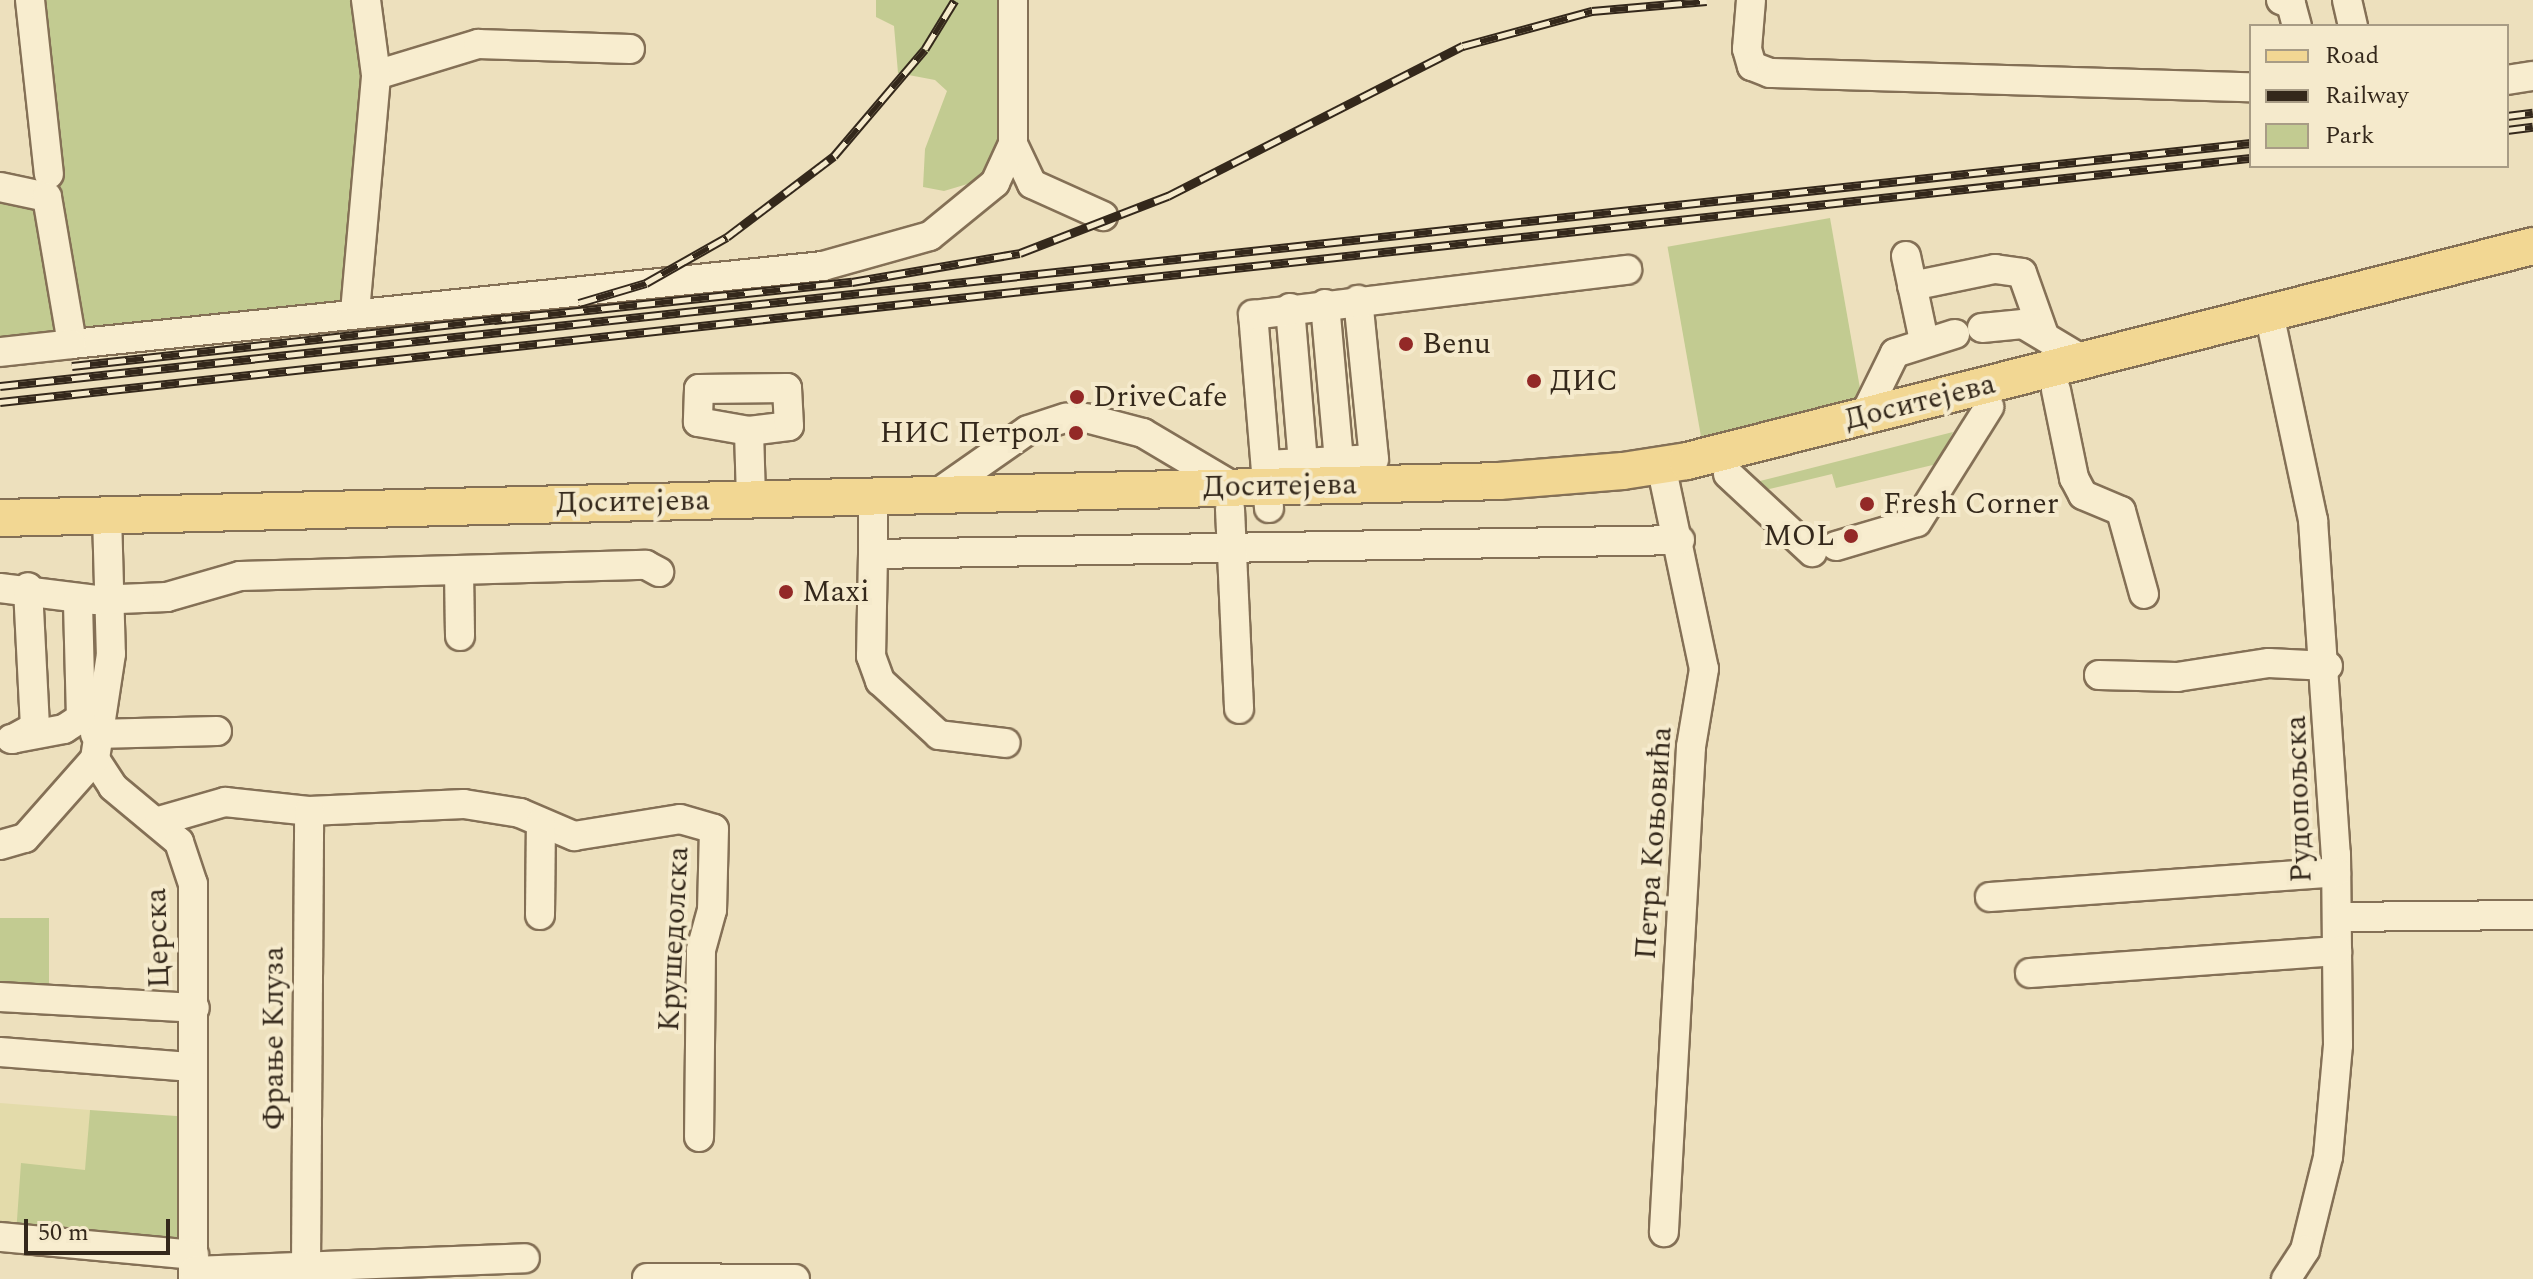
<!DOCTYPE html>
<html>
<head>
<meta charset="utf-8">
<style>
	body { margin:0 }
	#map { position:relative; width:2533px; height:1279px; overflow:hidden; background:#ede0bd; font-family:Spectral,serif }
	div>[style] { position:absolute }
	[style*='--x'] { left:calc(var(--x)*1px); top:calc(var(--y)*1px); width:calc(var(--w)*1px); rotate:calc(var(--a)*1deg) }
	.farmland>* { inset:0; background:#e3dbaa }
	.green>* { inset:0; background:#c2cb91; transform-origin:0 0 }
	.roads { filter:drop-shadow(2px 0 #847056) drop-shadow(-2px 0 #847056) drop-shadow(0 2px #847056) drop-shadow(0 -2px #847056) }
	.minor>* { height:28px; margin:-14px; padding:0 14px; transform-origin:14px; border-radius:14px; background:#f8edcf }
	.major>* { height:36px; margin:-18px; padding:0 18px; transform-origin:18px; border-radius:18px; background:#f2d793 }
	.rail>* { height:9px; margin-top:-4.5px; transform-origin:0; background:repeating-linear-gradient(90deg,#f5eacc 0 18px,#34281b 0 36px); box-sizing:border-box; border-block:2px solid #34281b }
	.dots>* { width:22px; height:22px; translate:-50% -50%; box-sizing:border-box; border:4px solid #f5eacc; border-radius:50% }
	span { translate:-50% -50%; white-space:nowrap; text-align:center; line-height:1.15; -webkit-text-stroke:8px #f5eacc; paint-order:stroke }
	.poi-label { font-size:30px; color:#34281b }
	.left { translate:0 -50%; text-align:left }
	.right { translate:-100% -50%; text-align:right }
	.street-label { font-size:30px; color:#34281b }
	.legend { position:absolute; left:2249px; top:24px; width:260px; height:144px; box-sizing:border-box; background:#f5eacc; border:2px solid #a89c85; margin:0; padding:10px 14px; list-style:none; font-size:24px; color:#34281b }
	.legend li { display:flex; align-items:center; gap:16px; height:40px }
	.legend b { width:40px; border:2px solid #a89c85 }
	.scale { position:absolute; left:24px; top:1219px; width:146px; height:36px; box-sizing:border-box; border:4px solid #34281b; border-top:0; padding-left:10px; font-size:24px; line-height:28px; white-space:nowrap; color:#34281b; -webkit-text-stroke:6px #f5eacc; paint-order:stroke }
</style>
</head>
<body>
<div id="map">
	<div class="farmland">
		<i style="clip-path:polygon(0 1103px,90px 1110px,86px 1170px,16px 1234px,0 1232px)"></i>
	</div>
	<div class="green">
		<i style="clip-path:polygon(30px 0,366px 0,355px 312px,0 352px,0 187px,47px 197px)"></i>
		<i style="clip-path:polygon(876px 0,1013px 0,1013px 144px,981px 180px,944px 191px,923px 187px,925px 149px,947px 91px,935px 80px,898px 73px,894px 26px,876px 17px)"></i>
		<i style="left:1830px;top:218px;width:201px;height:165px;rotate:80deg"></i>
		<i style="clip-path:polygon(1953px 432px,1937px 464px,1836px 488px,1832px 474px,1761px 491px,1752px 483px)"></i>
		<i style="left:49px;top:918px;width:69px;height:49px;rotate:90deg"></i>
		<i style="clip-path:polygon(90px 1110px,191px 1117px,194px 1255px,16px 1234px,21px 1163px,85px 1170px)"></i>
	</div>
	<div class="roads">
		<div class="minor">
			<i style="--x:30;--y:0;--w:175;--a:83.8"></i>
			<i style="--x:1751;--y:0;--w:49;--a:94.7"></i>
			<i style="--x:1747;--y:49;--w:18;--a:74"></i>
			<i style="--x:1752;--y:66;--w:19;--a:21"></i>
			<i style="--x:1770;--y:73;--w:481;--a:1.7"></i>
			<i style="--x:2281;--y:0;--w:11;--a:22"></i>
			<i style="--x:2291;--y:4;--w:23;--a:75"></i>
			<i style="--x:2347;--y:0;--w:27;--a:77"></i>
			<i style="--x:376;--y:75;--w:107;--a:-16.9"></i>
			<i style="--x:478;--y:44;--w:152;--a:1.9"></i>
			<i style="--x:2507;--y:80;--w:26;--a:-9"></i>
			<i style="--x:1013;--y:144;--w:44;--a:64.6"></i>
			<i style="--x:1032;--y:184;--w:78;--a:24.3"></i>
			<i style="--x:0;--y:187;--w:48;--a:12"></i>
			<i style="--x:47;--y:197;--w:149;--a:80.3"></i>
			<i style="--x:72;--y:344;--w:755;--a:-5.93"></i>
			<i style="--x:823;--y:266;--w:111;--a:-15.7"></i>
			<i style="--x:930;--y:236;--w:84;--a:-39.2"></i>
			<i style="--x:995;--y:183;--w:43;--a:-65.2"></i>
			<i style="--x:1013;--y:144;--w:144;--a:-90"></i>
			<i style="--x:1906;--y:256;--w:87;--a:78"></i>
			<i style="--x:1912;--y:286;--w:85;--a:-11.6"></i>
			<i style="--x:1995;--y:269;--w:27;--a:8"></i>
			<i style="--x:2022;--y:273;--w:63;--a:70.4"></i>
			<i style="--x:1325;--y:304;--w:158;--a:84.9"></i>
			<i style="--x:1290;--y:308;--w:156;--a:85.2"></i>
			<i style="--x:355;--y:312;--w:238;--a:-84.9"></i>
			<i style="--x:376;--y:75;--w:76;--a:-97.6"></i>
			<i style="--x:2269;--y:313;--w:212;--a:78"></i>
			<i style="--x:2313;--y:520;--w:335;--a:86.1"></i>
			<i style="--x:2336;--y:854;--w:191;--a:89.4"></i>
			<i style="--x:2338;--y:1045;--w:112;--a:95.1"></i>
			<i style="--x:2328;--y:1157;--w:96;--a:103.9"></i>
			<i style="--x:2305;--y:1250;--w:35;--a:123"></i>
			<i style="--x:1982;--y:328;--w:41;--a:-5.6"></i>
			<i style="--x:2023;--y:324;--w:70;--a:31"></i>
			<i style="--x:0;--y:352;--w:72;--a:-6.3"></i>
			<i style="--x:2056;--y:390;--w:90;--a:78.4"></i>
			<i style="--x:2074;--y:478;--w:19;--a:62"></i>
			<i style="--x:2083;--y:495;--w:41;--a:22.8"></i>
			<i style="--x:2121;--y:511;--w:86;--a:74.5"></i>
			<i style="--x:1864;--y:416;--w:70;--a:-63.8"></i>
			<i style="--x:1895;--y:353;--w:63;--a:-17.6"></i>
			<i style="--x:1086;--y:418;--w:59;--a:14.7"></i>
			<i style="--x:1143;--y:433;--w:106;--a:30.7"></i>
			<i style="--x:749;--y:431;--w:40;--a:-7.1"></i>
			<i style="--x:789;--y:426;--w:38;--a:-93"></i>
			<i style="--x:787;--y:388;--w:88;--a:179.3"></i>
			<i style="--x:699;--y:389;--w:33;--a:92"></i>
			<i style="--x:698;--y:422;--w:52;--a:10"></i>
			<i style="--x:749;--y:431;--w:68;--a:88.3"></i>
			<i style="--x:1267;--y:465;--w:107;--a:-3.2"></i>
			<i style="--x:1374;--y:459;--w:160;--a:-95.7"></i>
			<i style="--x:1661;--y:465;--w:208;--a:78.1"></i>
			<i style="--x:1704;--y:669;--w:79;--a:99.5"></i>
			<i style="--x:1691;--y:747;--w:486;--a:93.2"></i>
			<i style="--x:1728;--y:474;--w:115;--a:42.9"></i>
			<i style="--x:935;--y:495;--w:113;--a:-35"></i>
			<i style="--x:1028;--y:430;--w:40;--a:-18"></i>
			<i style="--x:873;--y:496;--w:58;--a:90"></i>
			<i style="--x:873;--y:554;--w:807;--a:-0.99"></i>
			<i style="--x:1269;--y:508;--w:194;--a:-94.7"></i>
			<i style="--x:1253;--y:315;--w:377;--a:-6.9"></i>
			<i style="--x:1230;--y:509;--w:200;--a:87.4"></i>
			<i style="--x:107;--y:515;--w:139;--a:88.4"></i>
			<i style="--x:111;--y:654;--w:106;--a:98.7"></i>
			<i style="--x:95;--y:759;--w:33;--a:57"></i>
			<i style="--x:113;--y:787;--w:86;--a:39.8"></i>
			<i style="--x:179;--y:842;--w:44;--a:71.6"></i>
			<i style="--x:193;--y:884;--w:395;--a:90"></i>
			<i style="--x:1836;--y:546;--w:84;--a:-16.5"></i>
			<i style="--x:1917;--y:522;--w:136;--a:-57.9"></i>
			<i style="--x:873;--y:554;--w:102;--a:91.1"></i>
			<i style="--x:871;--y:656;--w:27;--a:70"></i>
			<i style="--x:880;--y:681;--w:80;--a:42.5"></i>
			<i style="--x:939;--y:735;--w:67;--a:6.8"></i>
			<i style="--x:459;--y:571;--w:65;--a:89.1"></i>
			<i style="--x:0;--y:588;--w:97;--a:7.1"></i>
			<i style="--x:96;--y:600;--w:71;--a:-2.4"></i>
			<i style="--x:167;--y:597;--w:76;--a:-16"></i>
			<i style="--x:240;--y:576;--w:406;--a:-1.6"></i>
			<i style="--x:646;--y:565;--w:15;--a:28"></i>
			<i style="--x:2099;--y:675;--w:78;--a:1.5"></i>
			<i style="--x:2177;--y:677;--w:93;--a:-8.7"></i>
			<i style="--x:2269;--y:663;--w:59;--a:2.9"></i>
			<i style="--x:95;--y:734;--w:122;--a:-1.4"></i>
			<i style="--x:11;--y:739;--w:54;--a:-10.7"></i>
			<i style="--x:64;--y:729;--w:20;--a:-33"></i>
			<i style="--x:81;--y:718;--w:118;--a:-91.5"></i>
			<i style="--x:13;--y:739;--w:25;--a:-29"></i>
			<i style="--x:35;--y:727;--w:140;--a:-92.9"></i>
			<i style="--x:159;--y:821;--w:69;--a:-16.1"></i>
			<i style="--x:225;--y:802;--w:84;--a:6.1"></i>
			<i style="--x:309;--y:811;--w:155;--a:-2.6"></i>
			<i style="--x:464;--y:804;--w:57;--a:9.1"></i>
			<i style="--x:520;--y:813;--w:59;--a:23.1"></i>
			<i style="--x:574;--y:836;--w:107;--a:-9.1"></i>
			<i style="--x:680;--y:819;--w:35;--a:16"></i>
			<i style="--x:714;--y:829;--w:81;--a:91.4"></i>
			<i style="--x:712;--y:910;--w:41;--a:105.4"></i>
			<i style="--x:701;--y:950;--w:187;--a:90.6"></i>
			<i style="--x:0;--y:845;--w:26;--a:-16"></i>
			<i style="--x:25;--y:838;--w:106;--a:-48.5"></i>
			<i style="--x:1990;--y:897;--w:347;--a:-4.1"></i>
			<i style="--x:540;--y:915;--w:92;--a:-89.4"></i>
			<i style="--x:2337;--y:917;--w:196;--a:-0.6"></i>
			<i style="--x:2030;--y:973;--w:308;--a:-4.1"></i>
			<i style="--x:0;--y:997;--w:195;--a:3.2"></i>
			<i style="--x:0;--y:1052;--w:193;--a:4.5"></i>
			<i style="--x:0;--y:1237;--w:195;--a:5.3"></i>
			<i style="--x:306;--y:1267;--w:456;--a:-89.6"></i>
			<i style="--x:194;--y:1271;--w:331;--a:-2.2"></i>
			<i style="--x:647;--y:1278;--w:148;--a:0.4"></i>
		</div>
		<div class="major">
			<i style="--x:0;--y:518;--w:1499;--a:-1.41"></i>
			<i style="--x:1499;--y:481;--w:124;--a:-4.6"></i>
			<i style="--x:1623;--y:471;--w:65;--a:-8.9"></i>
			<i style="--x:1687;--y:461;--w:873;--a:-14.26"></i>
		</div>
	</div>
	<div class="rail">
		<i style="--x:2507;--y:116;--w:26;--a:-7"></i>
		<i style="--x:2507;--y:130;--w:26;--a:-7"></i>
		<i style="--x:579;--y:303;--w:70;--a:-16.6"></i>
		<i style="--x:646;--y:283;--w:93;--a:-29.6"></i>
		<i style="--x:727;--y:237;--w:134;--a:-37.1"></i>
		<i style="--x:834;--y:156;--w:140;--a:-49.6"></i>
		<i style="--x:925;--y:49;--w:57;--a:-58.5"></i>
		<i style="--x:494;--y:320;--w:360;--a:-6.1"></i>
		<i style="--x:852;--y:282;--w:170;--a:-9.8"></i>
		<i style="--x:1020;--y:253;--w:159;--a:-21.1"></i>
		<i style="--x:1168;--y:196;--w:331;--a:-27"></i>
		<i style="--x:1463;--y:46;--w:134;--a:-15.2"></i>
		<i style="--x:1592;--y:11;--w:115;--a:-5"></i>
		<i style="--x:72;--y:366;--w:436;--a:-6.3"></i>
		<i style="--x:0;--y:386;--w:2264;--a:-6.16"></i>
		<i style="--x:0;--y:402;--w:2264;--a:-6.19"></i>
	</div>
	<div class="dots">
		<i style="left:1406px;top:344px;background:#932927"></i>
		<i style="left:1534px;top:381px;background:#932927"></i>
		<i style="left:1077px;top:397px;background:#932927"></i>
		<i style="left:1076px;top:433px;background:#932927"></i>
		<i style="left:1867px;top:504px;background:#932927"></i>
		<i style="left:1851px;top:536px;background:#932927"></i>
		<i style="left:786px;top:592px;background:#932927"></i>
	</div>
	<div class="poi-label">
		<span class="left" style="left:1422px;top:344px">Benu</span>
		<span class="left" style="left:1550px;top:381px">ДИС</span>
		<span class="left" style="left:1093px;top:397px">DriveCafe</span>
		<span class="right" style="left:1060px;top:433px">НИС Петрол</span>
		<span class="left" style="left:1883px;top:504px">Fresh Corner</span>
		<span class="right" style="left:1835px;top:536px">MOL</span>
		<span class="left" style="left:802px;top:592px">Maxi</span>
	</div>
	<div class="street-label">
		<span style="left:1920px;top:402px;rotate:-14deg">Доситејева</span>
		<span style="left:1280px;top:486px;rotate:-1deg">Доситејева</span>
		<span style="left:633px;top:502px;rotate:-1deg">Доситејева</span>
		<span style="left:2299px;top:799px;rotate:-92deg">Рудопољска</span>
		<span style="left:1654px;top:843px;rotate:-86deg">Петра Коњовића</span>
		<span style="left:158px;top:938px;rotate:-92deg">Церска</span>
		<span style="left:674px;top:939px;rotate:-87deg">Крушедолска</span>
		<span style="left:274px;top:1038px;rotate:-90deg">Фрање Клуза</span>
	</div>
	<ul class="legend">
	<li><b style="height:10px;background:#f2d793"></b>Road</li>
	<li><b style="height:10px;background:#34281b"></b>Railway</li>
	<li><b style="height:22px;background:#c2cb91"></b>Park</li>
	</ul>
	<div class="scale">50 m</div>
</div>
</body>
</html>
